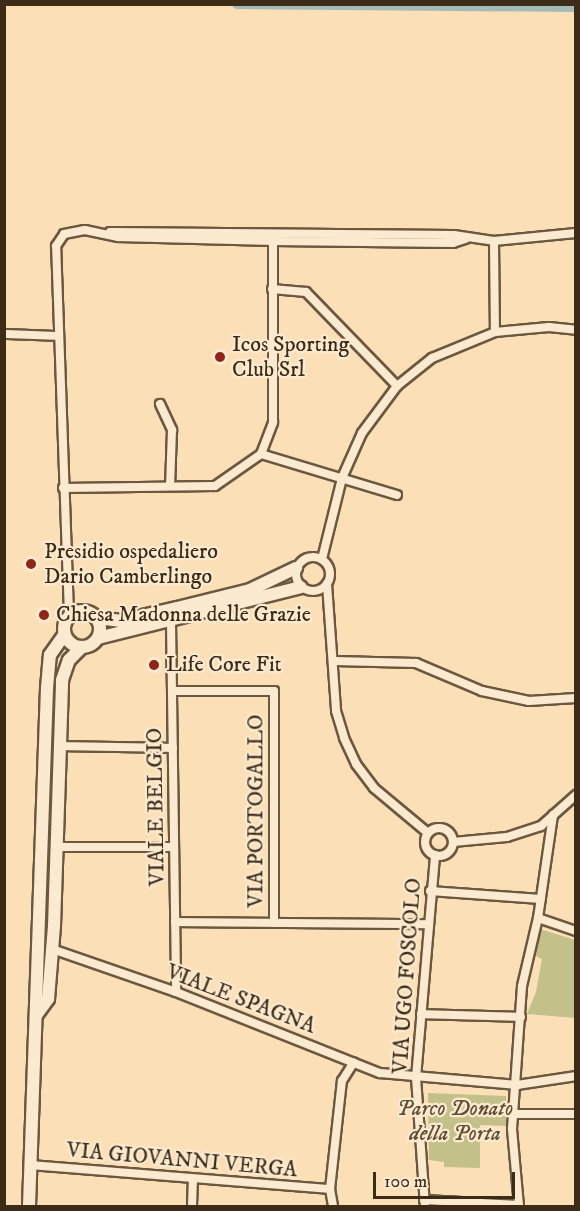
<!DOCTYPE html>
<html>
<head>
<meta charset="utf-8">
<style>
	body { margin:0 }
	#map { position:relative; width:580px; height:1211px; overflow:hidden; background:#fbdfb6; font-family:"IM FELL DW Pica",serif }
	div>[style] { position:absolute }
	[style*='--x'] { left:calc(var(--x)*1px); top:calc(var(--y)*1px); width:calc(var(--w)*1px); rotate:calc(var(--a)*1deg) }
	.green>* { inset:0; background:#c4c08a }
	.canal>* { height:10px; margin:-5px; padding:0 5px; transform-origin:5px; border-radius:5px; background:#a3bab9 }
	.roads { filter:drop-shadow(2px 0 #6b583f) drop-shadow(-2px 0 #6b583f) drop-shadow(0 2px #6b583f) drop-shadow(0 -2px #6b583f) }
	.street>* { height:8px; margin:-4px; padding:0 4px; transform-origin:4px; border-radius:4px; background:#fcead0 }
	.street>.ring { margin:-4px; padding:0; box-sizing:content-box; background:none; border:8px solid #fcead0; border-radius:50% }
	.secondary>* { height:12px; margin:-6px; padding:0 6px; transform-origin:6px; border-radius:6px; background:#fcead0 }
	.secondary>.ring { margin:-6px; padding:0; box-sizing:content-box; background:none; border:12px solid #fcead0; border-radius:50% }
	.dots>* { width:16px; height:16px; translate:-50% -50%; box-sizing:border-box; border:3px solid #fcead0; border-radius:50% }
	span { translate:-50% -50%; white-space:nowrap; text-align:center; line-height:1.15; -webkit-text-stroke:4.5px #fcead0; paint-order:stroke }
	.poi-label { font-size:22px; color:#3b2b17 }
	.left { translate:0 -50%; text-align:left }
	.street-label { font-size:22px; color:#3b2b17 }
	.park-label { font-size:22px; color:#5d5034; font-style:italic }
	.frame { position:absolute; inset:0; border:6px solid #3b2b17; pointer-events:none }
	.scale { position:absolute; left:373px; top:1172px; width:142px; height:27px; box-sizing:border-box; border:3px solid #3b2b17; border-top:0; padding-left:8px; font-size:18px; line-height:21px; white-space:nowrap; color:#3b2b17; -webkit-text-stroke:4px #fcead0; paint-order:stroke }
</style>
</head>
<body>
<div id="map">
	<div class="green">
		<i style="clip-path:polygon(540px 929px,575px 940px,575px 1018px,527px 1014px,536px 992px,542px 959px,536px 956px)"></i>
		<i style="clip-path:polygon(428px 1093px,506px 1096px,506px 1126px,480px 1125px,480px 1168px,444px 1167px,444px 1162px,429px 1160px)"></i>
	</div>
	<div class="canal">
		<i style="--x:237;--y:4;--w:339;--a:0.5"></i>
	</div>
	<div class="roads">
		<div class="street">
			<i style="--x:110;--y:232;--w:344;--a:0.5"></i>
			<i style="--x:454;--y:235;--w:40;--a:8.5"></i>
			<i style="--x:494;--y:241;--w:82;--a:-5.6"></i>
			<i style="--x:494;--y:241;--w:91;--a:89.4"></i>
			<i style="--x:272;--y:289;--w:34;--a:5"></i>
			<i style="--x:306;--y:292;--w:131;--a:45.9"></i>
			<i style="--x:4;--y:334;--w:54;--a:2.1"></i>
			<i style="--x:160;--y:404;--w:29;--a:65"></i>
			<i style="--x:172;--y:430;--w:56;--a:92"></i>
			<i style="--x:261;--y:454;--w:142;--a:16.8"></i>
			<i style="--x:63;--y:488;--w:152;--a:-0.8"></i>
			<i style="--x:215;--y:486;--w:56;--a:-34.8"></i>
			<i style="--x:261;--y:454;--w:34;--a:-69"></i>
			<i style="--x:273;--y:422;--w:181;--a:-90"></i>
			<i class="ring" style="left:296px;top:557px;width:26px;height:26px"></i>
			<i style="--x:322;--y:559;--w:83;--a:-76.1"></i>
			<i style="--x:342;--y:478;--w:49;--a:-66"></i>
			<i style="--x:362;--y:433;--w:59;--a:-53.3"></i>
			<i style="--x:397;--y:386;--w:45;--a:-38.7"></i>
			<i style="--x:432;--y:358;--w:68;--a:-22.4"></i>
			<i style="--x:495;--y:332;--w:54;--a:-5.3"></i>
			<i style="--x:549;--y:327;--w:27;--a:6"></i>
			<i style="--x:327;--y:584;--w:127;--a:85.9"></i>
			<i style="--x:336;--y:711;--w:28;--a:73"></i>
			<i style="--x:344;--y:738;--w:29;--a:65"></i>
			<i style="--x:356;--y:764;--w:30;--a:53"></i>
			<i style="--x:374;--y:788;--w:70;--a:39.8"></i>
			<i style="--x:69;--y:615;--w:369;--a:-92"></i>
			<i style="--x:56;--y:246;--w:14;--a:-56"></i>
			<i style="--x:64;--y:234;--w:21;--a:-11"></i>
			<i style="--x:85;--y:230;--w:34;--a:12"></i>
			<i style="--x:118;--y:237;--w:155;--a:1.5"></i>
			<i style="--x:273;--y:241;--w:180;--a:0.6"></i>
			<i style="--x:453;--y:243;--w:13;--a:-18"></i>
			<i style="--x:171;--y:622;--w:370;--a:89.2"></i>
			<i style="--x:335;--y:661;--w:81;--a:1.4"></i>
			<i style="--x:416;--y:663;--w:72;--a:23"></i>
			<i style="--x:482;--y:691;--w:48;--a:12"></i>
			<i style="--x:529;--y:701;--w:47;--a:-3.7"></i>
			<i style="--x:173;--y:691;--w:101;--a:0"></i>
			<i style="--x:274;--y:691;--w:232;--a:90"></i>
			<i style="--x:60;--y:746;--w:113;--a:1"></i>
			<i class="ring" style="left:425px;top:828px;width:20px;height:20px"></i>
			<i style="--x:453;--y:842;--w:54;--a:-5.3"></i>
			<i style="--x:507;--y:837;--w:36;--a:-18"></i>
			<i style="--x:541;--y:826;--w:47;--a:-41.5"></i>
			<i style="--x:57;--y:847;--w:116;--a:0"></i>
			<i style="--x:430;--y:891;--w:111;--a:4.1"></i>
			<i style="--x:538;--y:918;--w:40;--a:18.9"></i>
			<i style="--x:175;--y:922;--w:253;--a:0.5"></i>
			<i style="--x:52;--y:949;--w:131;--a:19.1"></i>
			<i style="--x:176;--y:992;--w:219;--a:21.7"></i>
			<i style="--x:380;--y:1073;--w:138;--a:5"></i>
			<i style="--x:517;--y:1085;--w:60;--a:-8.7"></i>
			<i style="--x:421;--y:1014;--w:100;--a:1.7"></i>
			<i style="--x:514;--y:1114;--w:62;--a:0"></i>
			<i style="--x:31;--y:1165;--w:300;--a:4.6"></i>
			<i style="--x:424;--y:1200;--w:95;--a:3"></i>
			<i style="--x:192;--y:1206;--w:26;--a:-88"></i>
			<i style="--x:333;--y:1206;--w:17;--a:-100"></i>
			<i style="--x:330;--y:1189;--w:109;--a:-83.7"></i>
			<i style="--x:342;--y:1081;--w:22;--a:-58"></i>
			<i style="--x:425;--y:1206;--w:128;--a:-94"></i>
			<i style="--x:416;--y:1078;--w:224;--a:-85.1"></i>
			<i style="--x:519;--y:1206;--w:77;--a:-95.2"></i>
			<i style="--x:512;--y:1129;--w:143;--a:-86"></i>
			<i style="--x:522;--y:986;--w:70;--a:-76.8"></i>
			<i style="--x:538;--y:918;--w:104;--a:-81.7"></i>
		</div>
		<div class="secondary">
			<i class="ring" style="left:64px;top:611px;width:24px;height:24px"></i>
			<i style="--x:97;--y:618;--w:23;--a:7"></i>
			<i style="--x:120;--y:621;--w:58;--a:-12.8"></i>
			<i style="--x:177;--y:608;--w:75;--a:-13.9"></i>
			<i style="--x:250;--y:590;--w:51;--a:-25.6"></i>
			<i style="--x:98;--y:638;--w:209;--a:-14.1"></i>
			<i style="--x:37;--y:1014;--w:19;--a:-54"></i>
			<i style="--x:48;--y:999;--w:73;--a:-85.3"></i>
			<i style="--x:54;--y:926;--w:246;--a:-88.1"></i>
			<i style="--x:62;--y:680;--w:21;--a:-71"></i>
			<i style="--x:69;--y:660;--w:18;--a:-45"></i>
			<i style="--x:29;--y:1206;--w:518;--a:-88.01"></i>
			<i style="--x:47;--y:688;--w:33;--a:-85"></i>
			<i style="--x:50;--y:655;--w:24;--a:-55"></i>
		</div>
	</div>
	<div class="dots">
		<i style="left:220px;top:357px;background:#8f2418"></i>
		<i style="left:31px;top:564px;background:#8f2418"></i>
		<i style="left:44px;top:615px;background:#8f2418"></i>
		<i style="left:154px;top:665px;background:#8f2418"></i>
	</div>
	<div class="poi-label">
		<span class="left" style="left:232px;top:357px">Icos Sporting<br>Club Srl</span>
		<span class="left" style="left:44px;top:564px">Presidio ospedaliero<br>Dario Camberlingo</span>
		<span class="left" style="left:56px;top:615px">Chiesa Madonna delle Grazie</span>
		<span class="left" style="left:166px;top:665px">Life Core Fit</span>
	</div>
	<div class="street-label">
		<span style="left:156px;top:807px;rotate:-91deg">VIALE BELGIO</span>
		<span style="left:256px;top:811px;rotate:-90deg">VIA PORTOGALLO</span>
		<span style="left:407px;top:976px;rotate:-86deg">VIA UGO FOSCOLO</span>
		<span style="left:241px;top:999px;rotate:21deg">VIALE SPAGNA</span>
		<span style="left:182px;top:1160px;rotate:5deg">VIA GIOVANNI VERGA</span>
	</div>
	<div class="park-label">
		<span style="left:455px;top:1121px">Parco Donato<br>della Porta</span>
	</div>
	<div class="frame"></div>
	<div class="scale">100 m</div>
</div>
</body>
</html>
